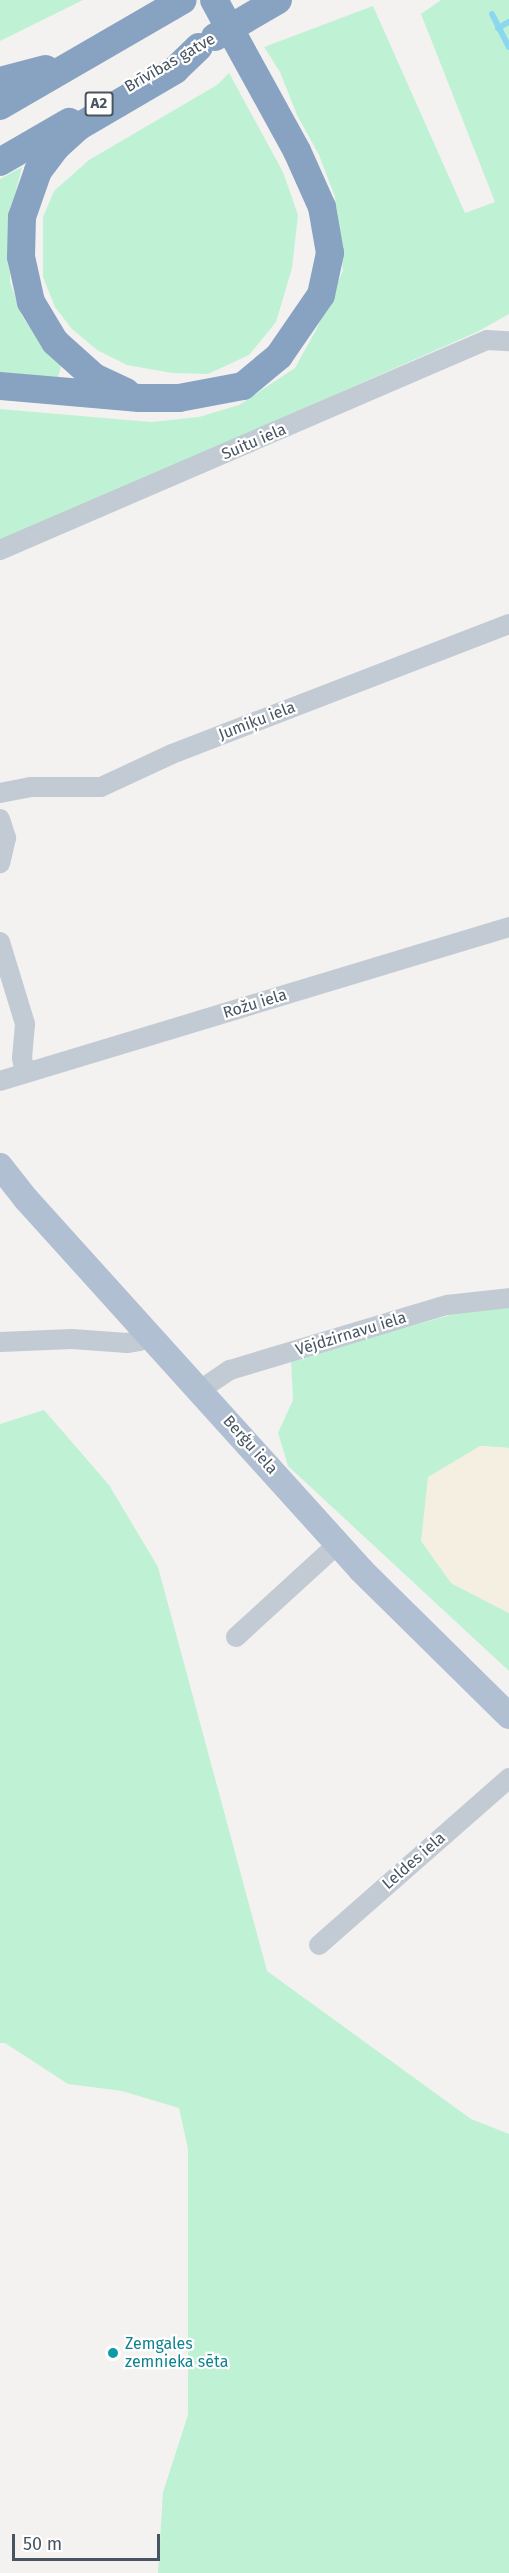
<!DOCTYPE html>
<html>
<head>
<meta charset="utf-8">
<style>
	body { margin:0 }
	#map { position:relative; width:509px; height:2573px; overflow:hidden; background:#f4f1f1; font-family:"Fira Sans",sans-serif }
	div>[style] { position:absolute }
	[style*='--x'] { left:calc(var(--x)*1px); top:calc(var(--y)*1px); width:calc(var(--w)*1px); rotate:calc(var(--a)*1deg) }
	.green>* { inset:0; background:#bff2d4 }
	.sand>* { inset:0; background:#f5efe2 }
	.stream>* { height:6px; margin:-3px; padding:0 3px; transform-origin:3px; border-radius:3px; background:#8bd7f0 }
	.minor>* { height:20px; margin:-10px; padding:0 10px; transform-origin:10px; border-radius:10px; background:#c2cbd3 }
	.major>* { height:26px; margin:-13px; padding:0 13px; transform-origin:13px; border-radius:13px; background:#b0bfd1 }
	.highway>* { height:28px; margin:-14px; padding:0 14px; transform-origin:14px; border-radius:14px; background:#88a2c1 }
	.dots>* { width:16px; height:16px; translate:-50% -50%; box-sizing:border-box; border:3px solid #fff; border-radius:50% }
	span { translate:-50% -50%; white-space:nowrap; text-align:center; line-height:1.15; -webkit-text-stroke:4.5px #fff; paint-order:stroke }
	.shield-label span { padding:2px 4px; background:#fff; border:2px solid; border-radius:4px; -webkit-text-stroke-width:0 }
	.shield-label { font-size:15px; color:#485460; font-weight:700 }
	.street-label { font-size:16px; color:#485460 }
	.culture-label { font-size:16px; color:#0d838f }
	.left { translate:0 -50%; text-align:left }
	.scale { position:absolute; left:12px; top:2534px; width:148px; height:27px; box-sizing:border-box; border:3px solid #485460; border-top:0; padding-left:8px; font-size:18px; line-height:21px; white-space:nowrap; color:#485460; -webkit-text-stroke:4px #fff; paint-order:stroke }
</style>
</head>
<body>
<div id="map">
	<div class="green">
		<i style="clip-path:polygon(0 0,83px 0,0 41px)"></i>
		<i style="clip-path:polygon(441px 0,509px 0,509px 314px,477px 332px,0 542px,0 409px,151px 422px,199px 417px,239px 405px,295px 368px,316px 330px,343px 271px,335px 197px,319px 155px,297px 115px,280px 72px,264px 47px,373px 6px,465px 213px,495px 202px,421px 14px)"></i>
		<i style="clip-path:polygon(229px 73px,283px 172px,298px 215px,292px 268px,276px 322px,249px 355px,208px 374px,172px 373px,127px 365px,97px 350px,72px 329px,55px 307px,43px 277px,43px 217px,54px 191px,89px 160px,217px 85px)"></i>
		<i style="clip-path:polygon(22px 167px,9px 218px,10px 282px,22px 316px,41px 344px,61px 366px,58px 378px,0 372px,0 179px)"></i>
		<i style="clip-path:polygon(509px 1305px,509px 1448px,480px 1446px,451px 1583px,509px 1613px,509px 1671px,288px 1466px,278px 1433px,293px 1400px,291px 1360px,479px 1307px)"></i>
		<i style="clip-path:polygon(44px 1410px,109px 1485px,158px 1567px,267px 1971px,471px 2119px,509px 2134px,509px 2573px,158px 2573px,163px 2492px,188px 2415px,188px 2149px,179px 2108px,122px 2091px,68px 2084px,5px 2043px,0 2043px,0 1424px)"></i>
	</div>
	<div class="sand">
		<i style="clip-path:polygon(480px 1446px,509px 1448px,509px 1613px,451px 1583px,421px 1541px,428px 1477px)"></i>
	</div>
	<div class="stream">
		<i style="--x:492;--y:14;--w:37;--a:63"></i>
		<i style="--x:498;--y:28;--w:13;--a:-29"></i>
	</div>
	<div class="minor">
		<i style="--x:0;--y:550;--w:530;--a:-23.33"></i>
		<i style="--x:487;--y:340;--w:22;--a:3"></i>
		<i style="--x:0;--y:793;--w:31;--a:-11"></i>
		<i style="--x:30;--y:787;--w:71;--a:0"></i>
		<i style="--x:101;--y:787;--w:78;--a:-24.9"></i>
		<i style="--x:172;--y:754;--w:361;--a:-21.1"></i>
		<i style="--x:0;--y:819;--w:20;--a:72"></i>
		<i style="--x:6;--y:838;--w:26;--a:103"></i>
		<i style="--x:0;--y:942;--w:86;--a:73"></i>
		<i style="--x:25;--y:1024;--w:34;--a:95"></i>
		<i style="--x:22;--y:1058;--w:15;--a:79"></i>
		<i style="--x:0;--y:1081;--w:532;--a:-16.83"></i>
		<i style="--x:0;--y:1342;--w:72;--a:-2.4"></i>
		<i style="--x:72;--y:1339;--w:55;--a:4.2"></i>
		<i style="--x:127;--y:1343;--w:12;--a:-9"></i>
		<i style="--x:139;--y:1341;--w:13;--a:-27"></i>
		<i style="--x:200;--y:1390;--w:36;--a:-34"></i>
		<i style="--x:230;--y:1370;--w:227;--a:-16.7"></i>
		<i style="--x:447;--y:1305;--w:62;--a:-6.4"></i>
		<i style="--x:236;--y:1637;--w:138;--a:-42.4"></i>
		<i style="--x:319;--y:1945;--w:253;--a:-41.3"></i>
	</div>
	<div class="major">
		<i style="--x:0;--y:1166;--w:42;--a:51.8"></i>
		<i style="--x:26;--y:1199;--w:500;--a:47.9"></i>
		<i style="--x:361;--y:1570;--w:208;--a:44.6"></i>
	</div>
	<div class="highway">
		<i style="--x:215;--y:37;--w:73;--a:-30.4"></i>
		<i style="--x:0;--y:81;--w:47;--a:-14.9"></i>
		<i style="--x:0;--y:106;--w:211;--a:-30.1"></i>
		<i style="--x:0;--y:162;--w:80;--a:-30.1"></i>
		<i style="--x:0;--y:386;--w:140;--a:4.9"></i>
		<i style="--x:139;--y:398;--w:40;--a:0"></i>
		<i style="--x:179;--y:398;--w:65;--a:-10.6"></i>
		<i style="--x:243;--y:386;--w:47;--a:-39.8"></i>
		<i style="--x:279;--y:356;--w:74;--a:-55.5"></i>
		<i style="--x:321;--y:295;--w:43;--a:-77.9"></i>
		<i style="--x:330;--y:253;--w:47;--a:-99.9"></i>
		<i style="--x:322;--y:207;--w:61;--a:-114.1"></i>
		<i style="--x:297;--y:151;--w:172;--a:-118.8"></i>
		<i style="--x:126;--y:392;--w:35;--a:-155"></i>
		<i style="--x:94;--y:377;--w:52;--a:-138.1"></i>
		<i style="--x:55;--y:342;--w:47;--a:-121"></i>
		<i style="--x:31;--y:302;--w:46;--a:-102.5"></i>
		<i style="--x:21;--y:257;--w:40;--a:-88.6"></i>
		<i style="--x:22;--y:217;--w:49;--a:-70.8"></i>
		<i style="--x:38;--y:171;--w:30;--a:-53"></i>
		<i style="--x:56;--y:147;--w:30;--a:-42"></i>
		<i style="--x:78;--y:127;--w:113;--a:-30.4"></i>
		<i style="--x:175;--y:70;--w:33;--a:-44"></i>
	</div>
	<div class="dots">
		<i style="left:113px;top:2353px;background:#0f9aa8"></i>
	</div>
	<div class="shield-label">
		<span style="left:99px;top:104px">A2</span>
	</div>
	<div class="street-label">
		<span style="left:170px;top:63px;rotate:-30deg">Brīvības gatve</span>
		<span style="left:254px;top:442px;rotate:-23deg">Suitu iela</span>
		<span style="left:257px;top:721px;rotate:-21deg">Jumiķu iela</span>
		<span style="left:255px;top:1004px;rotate:-17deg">Rožu iela</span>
		<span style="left:351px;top:1334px;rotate:-17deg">Vējdzirnavu iela</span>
		<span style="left:250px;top:1445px;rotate:48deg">Berģu iela</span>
		<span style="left:414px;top:1861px;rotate:-41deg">Leldes iela</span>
	</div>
	<div class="culture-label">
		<span class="left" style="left:125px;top:2353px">Zemgales<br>zemnieka sēta</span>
	</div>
	<div class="scale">50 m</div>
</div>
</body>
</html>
